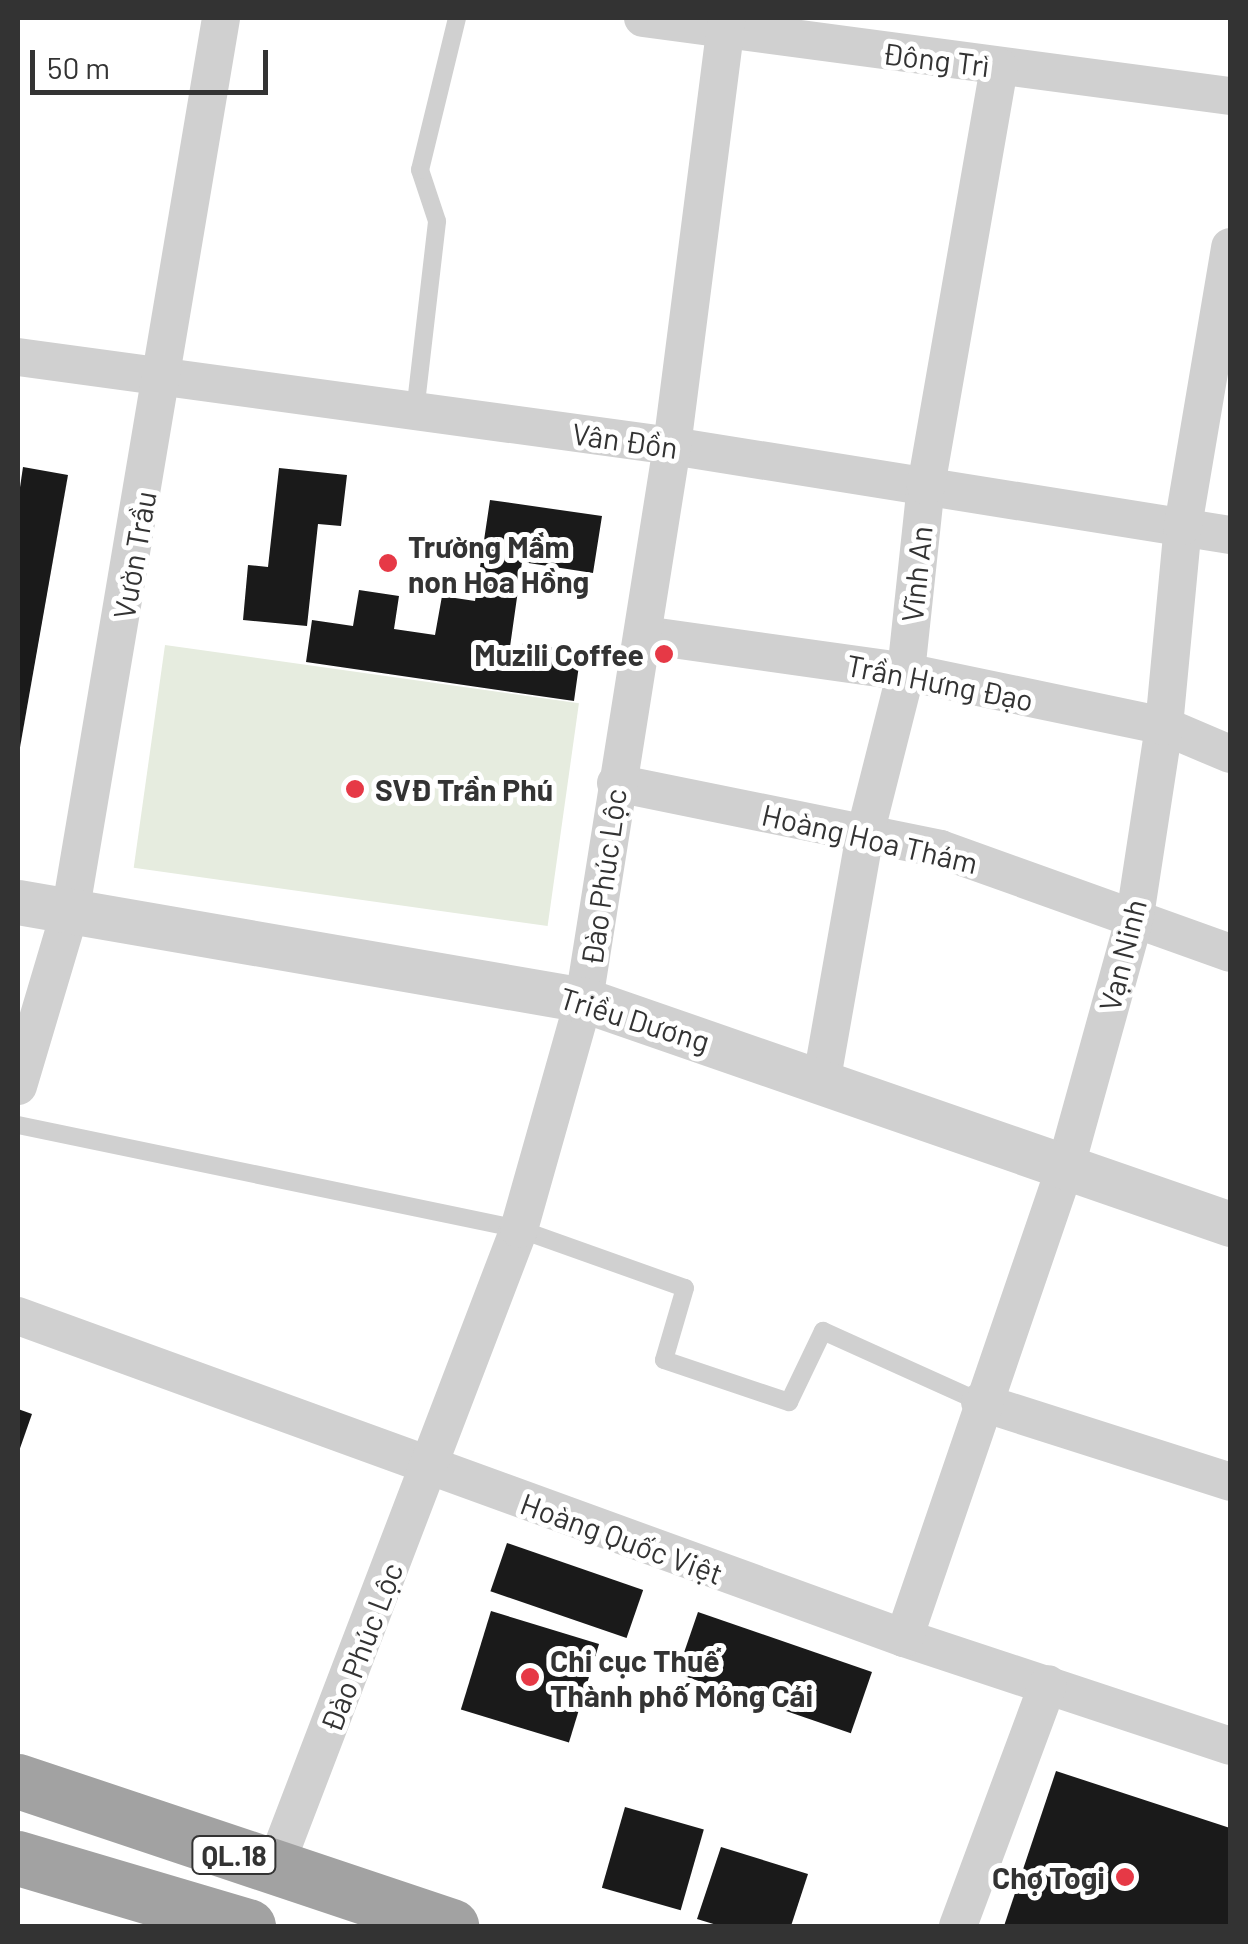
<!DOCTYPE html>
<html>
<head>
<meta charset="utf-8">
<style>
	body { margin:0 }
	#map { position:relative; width:1248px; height:1944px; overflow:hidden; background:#fff; font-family:Barlow,sans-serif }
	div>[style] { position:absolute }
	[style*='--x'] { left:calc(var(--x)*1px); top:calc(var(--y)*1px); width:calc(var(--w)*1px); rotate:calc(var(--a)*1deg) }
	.green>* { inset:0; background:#e6ecdf; transform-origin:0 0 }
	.building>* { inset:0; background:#1a1a1a; transform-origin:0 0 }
	.service>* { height:18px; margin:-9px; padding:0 9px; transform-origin:9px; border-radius:9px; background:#d0d0d0 }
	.minor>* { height:38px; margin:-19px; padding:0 19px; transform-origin:19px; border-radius:19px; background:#d0d0d0 }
	.tertiary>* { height:45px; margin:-22.5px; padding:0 22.5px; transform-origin:22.5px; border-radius:22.5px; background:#d0d0d0 }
	.trunk>* { height:55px; margin:-27.5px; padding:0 27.5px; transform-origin:27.5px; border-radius:27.5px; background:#a2a2a2 }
	.dots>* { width:28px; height:28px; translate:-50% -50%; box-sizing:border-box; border:5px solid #fff; border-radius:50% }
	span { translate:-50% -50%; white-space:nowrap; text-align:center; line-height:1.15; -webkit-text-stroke:10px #fff; paint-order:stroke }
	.shield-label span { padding:2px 8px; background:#fff; border:2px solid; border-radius:8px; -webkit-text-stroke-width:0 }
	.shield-label { font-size:28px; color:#333; font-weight:700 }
	.street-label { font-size:30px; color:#333 }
	.poi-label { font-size:30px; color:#333; font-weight:700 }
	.left { translate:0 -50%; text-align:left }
	.right { translate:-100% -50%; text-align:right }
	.frame { position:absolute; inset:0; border:20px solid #333; pointer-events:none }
	.scale { position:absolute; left:30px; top:50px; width:238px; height:45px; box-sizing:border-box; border:5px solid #333; border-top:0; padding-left:12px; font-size:30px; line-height:35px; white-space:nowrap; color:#333; -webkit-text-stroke:8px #fff; paint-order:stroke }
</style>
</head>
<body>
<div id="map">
	<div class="green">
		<i style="left:165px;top:645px;width:418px;height:225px;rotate:8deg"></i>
	</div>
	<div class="building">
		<i style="clip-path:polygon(23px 467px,68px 475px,19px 753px,18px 501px)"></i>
		<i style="clip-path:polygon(279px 468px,347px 475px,341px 526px,318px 524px,307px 626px,243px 620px,248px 565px,268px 567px)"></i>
		<i style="clip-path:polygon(490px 500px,602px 516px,593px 573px,522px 562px,508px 661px,520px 663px,523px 643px,581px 651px,574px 701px,306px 662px,312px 620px,353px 626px,359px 590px,399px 596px,394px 629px,435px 635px,442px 596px,475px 601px)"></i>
		<i style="clip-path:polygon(18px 1409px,32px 1414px,18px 1454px)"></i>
		<i style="left:507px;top:1543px;width:144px;height:51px;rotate:19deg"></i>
		<i style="left:491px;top:1611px;width:113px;height:103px;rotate:17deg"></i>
		<i style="left:698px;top:1612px;width:184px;height:65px;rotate:19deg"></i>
		<i style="clip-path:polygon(1056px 1771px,1230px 1828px,1230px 1926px,1004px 1926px)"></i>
		<i style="left:625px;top:1807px;width:82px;height:84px;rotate:16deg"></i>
		<i style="clip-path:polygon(721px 1847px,808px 1874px,791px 1926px,720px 1926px,697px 1919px)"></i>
	</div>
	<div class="service">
		<i style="--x:415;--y:412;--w:192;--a:-83.4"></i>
		<i style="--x:437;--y:221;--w:54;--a:-108.4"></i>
		<i style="--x:420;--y:170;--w:156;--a:-76.3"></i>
		<i style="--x:18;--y:1125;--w:512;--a:11.73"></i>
		<i style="--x:519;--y:1229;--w:176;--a:19.6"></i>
		<i style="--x:685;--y:1288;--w:75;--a:106.3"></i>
		<i style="--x:664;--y:1360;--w:132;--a:18.6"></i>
		<i style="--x:789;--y:1402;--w:79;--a:-64.4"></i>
		<i style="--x:823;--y:1331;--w:172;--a:24.3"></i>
	</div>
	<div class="minor">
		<i style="--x:643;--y:18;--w:592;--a:7.57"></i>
		<i style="--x:18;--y:357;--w:660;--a:7.75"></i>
		<i style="--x:672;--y:446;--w:565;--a:9.06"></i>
		<i style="--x:644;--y:635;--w:265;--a:8"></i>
		<i style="--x:906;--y:672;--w:264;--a:11.8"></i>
		<i style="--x:1164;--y:726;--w:72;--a:23"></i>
		<i style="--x:616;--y:783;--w:331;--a:11.5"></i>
		<i style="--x:940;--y:849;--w:308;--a:19.7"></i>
		<i style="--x:822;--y:1078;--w:248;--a:-80"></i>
		<i style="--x:865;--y:834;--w:167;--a:-75.8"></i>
		<i style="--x:906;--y:672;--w:187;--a:-83.9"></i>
		<i style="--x:926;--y:486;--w:425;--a:-80.1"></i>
		<i style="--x:18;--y:1086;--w:186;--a:-73.4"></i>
		<i style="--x:71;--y:908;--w:903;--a:-80.43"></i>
		<i style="--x:18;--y:1316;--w:943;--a:19.97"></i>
		<i style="--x:904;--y:1638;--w:343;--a:18.3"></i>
		<i style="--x:980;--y:1402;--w:262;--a:17.7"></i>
		<i style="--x:904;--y:1638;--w:503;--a:-71.1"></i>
		<i style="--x:1067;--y:1162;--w:255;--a:-74.5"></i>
		<i style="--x:1135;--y:916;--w:192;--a:-81.3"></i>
		<i style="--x:1164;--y:726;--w:201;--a:-84.6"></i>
		<i style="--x:1183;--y:526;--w:283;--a:-80.4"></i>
		<i style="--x:274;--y:1869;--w:685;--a:-69.05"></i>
		<i style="--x:519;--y:1229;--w:238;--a:-74.2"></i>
		<i style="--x:584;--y:1000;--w:561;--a:-80.97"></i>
		<i style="--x:672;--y:446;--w:432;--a:-82.7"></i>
		<i style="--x:958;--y:1926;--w:258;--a:-69.6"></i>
	</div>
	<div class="tertiary">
		<i style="--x:18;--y:902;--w:574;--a:9.82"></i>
		<i style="--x:584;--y:1000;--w:684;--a:19.12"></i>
	</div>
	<div class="trunk">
		<i style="--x:18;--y:1781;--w:457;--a:18.5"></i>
		<i style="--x:18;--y:1858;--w:240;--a:16.5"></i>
	</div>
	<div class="dots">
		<i style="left:388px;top:563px;background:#e63946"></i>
		<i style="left:664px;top:654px;background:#e63946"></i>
		<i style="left:355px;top:789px;background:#e63946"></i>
		<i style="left:530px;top:1677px;background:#e63946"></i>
		<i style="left:1125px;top:1877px;background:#e63946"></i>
	</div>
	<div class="shield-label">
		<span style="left:234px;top:1855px">QL.18</span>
	</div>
	<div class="street-label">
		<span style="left:936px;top:59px;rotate:7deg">Đông Trì</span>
		<span style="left:625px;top:440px;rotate:8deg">Vân Đồn</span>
		<span style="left:134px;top:555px;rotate:-80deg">Vườn Trầu</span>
		<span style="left:916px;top:574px;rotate:-84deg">Vĩnh An</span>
		<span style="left:940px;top:682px;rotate:11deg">Trần Hưng Đạo</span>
		<span style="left:870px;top:838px;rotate:13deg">Hoàng Hoa Thám</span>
		<span style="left:603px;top:877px;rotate:-82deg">Đào Phúc Lộc</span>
		<span style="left:1122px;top:955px;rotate:-76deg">Vạn Ninh</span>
		<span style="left:635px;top:1019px;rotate:17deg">Triều Dương</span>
		<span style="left:622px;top:1538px;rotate:20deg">Hoàng Quốc Việt</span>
		<span style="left:361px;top:1647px;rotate:-69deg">Đào Phúc Lộc</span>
	</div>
	<div class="poi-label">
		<span class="left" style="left:408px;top:563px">Trường Mầm<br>non Hoa Hồng</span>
		<span class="right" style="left:644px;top:654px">Muzili Coffee</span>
		<span class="left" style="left:375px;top:789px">SVĐ Trần Phú</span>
		<span class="left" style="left:550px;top:1677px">Chi cục Thuế<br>Thành phố Móng Cái</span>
		<span class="right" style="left:1105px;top:1877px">Chợ Togi</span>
	</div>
	<div class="frame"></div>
	<div class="scale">50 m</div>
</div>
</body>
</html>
